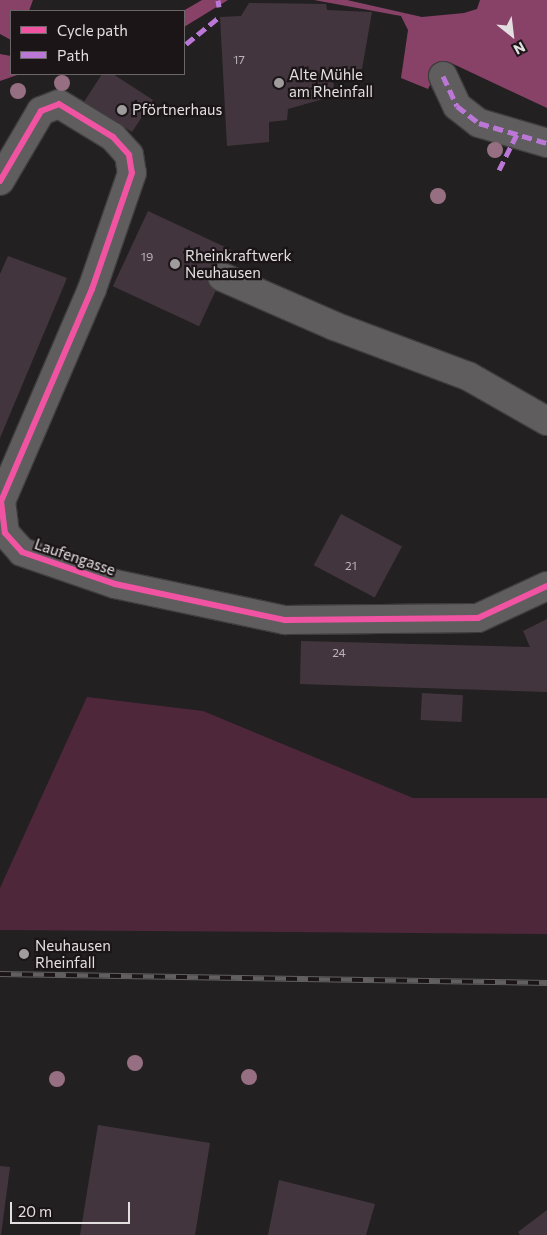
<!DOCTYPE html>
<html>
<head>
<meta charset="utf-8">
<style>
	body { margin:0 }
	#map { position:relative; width:547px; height:1235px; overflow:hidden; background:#232021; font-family:Commissioner,sans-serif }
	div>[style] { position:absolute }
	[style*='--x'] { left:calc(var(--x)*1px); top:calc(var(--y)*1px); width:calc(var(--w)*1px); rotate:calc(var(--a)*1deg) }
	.green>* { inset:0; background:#4e273b }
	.water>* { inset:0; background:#884268 }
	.building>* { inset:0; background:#43353d; transform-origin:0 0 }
	.roads { filter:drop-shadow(1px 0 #3f3d3e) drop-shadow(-1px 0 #3f3d3e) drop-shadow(0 1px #3f3d3e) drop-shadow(0 -1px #3f3d3e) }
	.minor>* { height:28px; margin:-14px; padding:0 14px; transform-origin:14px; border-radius:14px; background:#605d5e }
	.rail>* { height:5.5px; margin-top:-2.75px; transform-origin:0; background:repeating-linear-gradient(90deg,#1b1518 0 11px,#615f60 0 22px); box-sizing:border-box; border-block:1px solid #615f60 }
	.quiet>* { height:5px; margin-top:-2.5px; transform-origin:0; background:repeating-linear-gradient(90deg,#ba77d6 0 10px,transparent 0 15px) }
	.cycleway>* { height:6px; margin:-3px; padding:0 3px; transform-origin:3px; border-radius:3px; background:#f153a3 }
	.trees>* { width:16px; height:16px; margin:-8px; border-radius:50%; background:#967082 }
	.dots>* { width:14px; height:14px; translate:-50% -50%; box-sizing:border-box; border:2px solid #1b1518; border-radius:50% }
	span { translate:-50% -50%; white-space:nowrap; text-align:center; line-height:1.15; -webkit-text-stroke:4.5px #1b1518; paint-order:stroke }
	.number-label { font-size:12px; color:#bbb4b7 }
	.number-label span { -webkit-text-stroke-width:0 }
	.poi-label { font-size:15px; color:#e3dfe0 }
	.left { translate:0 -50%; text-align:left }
	.street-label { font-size:15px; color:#e3dfe0 }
	.legend { position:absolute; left:10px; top:10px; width:175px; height:65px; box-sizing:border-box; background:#1b1518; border:1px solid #6b6668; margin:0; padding:6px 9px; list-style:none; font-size:15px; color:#e3dfe0 }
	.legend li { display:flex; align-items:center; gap:10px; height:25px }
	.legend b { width:25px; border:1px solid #6b6668 }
	.north { position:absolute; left:487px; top:10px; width:50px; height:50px; -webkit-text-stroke:4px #1b1518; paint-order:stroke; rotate:151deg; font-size:14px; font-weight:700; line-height:20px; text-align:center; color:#e3dfe0 }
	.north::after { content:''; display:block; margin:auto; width:18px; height:22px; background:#e3dfe0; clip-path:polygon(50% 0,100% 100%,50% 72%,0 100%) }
	.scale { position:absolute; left:10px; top:1202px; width:120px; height:22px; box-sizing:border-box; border:2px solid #e3dfe0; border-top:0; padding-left:6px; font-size:15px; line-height:18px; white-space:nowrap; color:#e3dfe0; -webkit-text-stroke:4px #1b1518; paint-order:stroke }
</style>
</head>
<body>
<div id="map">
	<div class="green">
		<i style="clip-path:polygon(87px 697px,203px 711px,413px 798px,547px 798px,547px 934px,0 930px,0 888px)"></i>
	</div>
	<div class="water">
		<i style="clip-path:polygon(0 0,33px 0,29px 11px,11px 11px,11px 40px,0 34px)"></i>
		<i style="clip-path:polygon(202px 0,228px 0,184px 27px,183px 11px)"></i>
		<i style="clip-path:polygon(314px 0,347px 0,422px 17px,464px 13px,477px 9px,480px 0,547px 0,547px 108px,449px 62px,432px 65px,433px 79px,428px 89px,401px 78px,408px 30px,401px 16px)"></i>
		<i style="clip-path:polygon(0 54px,11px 56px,11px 74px,20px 74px,0 81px)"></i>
	</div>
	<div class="building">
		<i style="clip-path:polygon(249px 3px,326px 4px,327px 10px,372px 12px,362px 69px,333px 70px,334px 96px,288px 109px,287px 120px,269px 122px,269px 142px,227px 146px,220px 17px,241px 16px)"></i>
		<i style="clip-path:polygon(102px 74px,113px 74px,153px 100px,132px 132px,84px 102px)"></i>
		<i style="left:148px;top:211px;width:95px;height:83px;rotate:25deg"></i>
		<i style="clip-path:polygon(8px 256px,67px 278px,0 438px,0 274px)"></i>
		<i style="left:341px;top:514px;width:69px;height:58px;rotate:28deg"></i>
		<i style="clip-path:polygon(547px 619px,547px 692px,300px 684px,301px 641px,530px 647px,523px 631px)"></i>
		<i style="left:422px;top:693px;width:41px;height:27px;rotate:3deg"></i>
		<i style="clip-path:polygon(98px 1125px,210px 1143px,195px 1235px,80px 1235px)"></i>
		<i style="clip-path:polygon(0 1166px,10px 1167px,1px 1235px,0 1235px)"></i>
		<i style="clip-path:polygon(279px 1180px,375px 1204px,366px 1235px,268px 1235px)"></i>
		<i style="clip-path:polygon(547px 1210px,547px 1235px,520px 1235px,518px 1232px)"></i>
	</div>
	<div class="roads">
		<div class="minor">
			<i style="--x:443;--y:76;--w:33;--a:65"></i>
			<i style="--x:457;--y:106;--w:28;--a:38"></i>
			<i style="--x:479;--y:123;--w:71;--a:16.4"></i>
			<i style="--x:0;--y:181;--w:81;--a:-59.6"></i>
			<i style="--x:41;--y:111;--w:19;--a:-21"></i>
			<i style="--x:59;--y:104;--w:63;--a:31.4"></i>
			<i style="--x:113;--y:137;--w:24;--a:48"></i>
			<i style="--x:129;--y:155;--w:18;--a:81"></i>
			<i style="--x:132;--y:173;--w:123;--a:109"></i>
			<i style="--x:92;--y:289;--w:231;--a:113.2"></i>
			<i style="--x:1;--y:501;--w:32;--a:83"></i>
			<i style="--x:5;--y:533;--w:25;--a:48"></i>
			<i style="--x:22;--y:552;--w:98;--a:19"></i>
			<i style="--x:115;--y:584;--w:174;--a:12"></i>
			<i style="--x:285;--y:620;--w:193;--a:-0.6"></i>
			<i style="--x:478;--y:618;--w:76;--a:-24.9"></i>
			<i style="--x:222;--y:277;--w:122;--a:23.6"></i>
			<i style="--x:334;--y:326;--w:143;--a:20.5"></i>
			<i style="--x:468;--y:376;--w:91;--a:29.7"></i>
		</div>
	</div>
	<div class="rail">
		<i style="--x:0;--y:974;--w:547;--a:0.94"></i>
	</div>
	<div class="quiet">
		<i style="--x:218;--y:0;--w:7;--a:82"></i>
		<i style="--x:186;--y:44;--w:41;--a:-39.1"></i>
		<i style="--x:443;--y:76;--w:33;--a:65"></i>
		<i style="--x:457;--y:106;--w:28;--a:38"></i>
		<i style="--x:479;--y:123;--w:71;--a:16.4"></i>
		<i style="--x:499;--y:170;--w:40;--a:-63.4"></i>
	</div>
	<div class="cycleway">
		<i style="--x:0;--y:181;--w:81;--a:-59.6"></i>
		<i style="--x:41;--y:111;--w:19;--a:-21"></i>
		<i style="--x:59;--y:104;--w:63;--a:31.4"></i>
		<i style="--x:113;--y:137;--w:24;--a:48"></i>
		<i style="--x:129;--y:155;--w:18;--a:81"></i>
		<i style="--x:132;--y:173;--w:123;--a:109"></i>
		<i style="--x:92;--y:289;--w:231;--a:113.2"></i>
		<i style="--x:1;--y:501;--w:32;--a:83"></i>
		<i style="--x:5;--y:533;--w:25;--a:48"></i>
		<i style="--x:22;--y:552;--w:98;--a:19"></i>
		<i style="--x:115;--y:584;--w:174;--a:12"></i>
		<i style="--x:285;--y:620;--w:193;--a:-0.6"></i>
		<i style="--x:478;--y:618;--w:76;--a:-24.9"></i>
	</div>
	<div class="trees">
		<i style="left:62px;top:83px"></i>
		<i style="left:18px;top:91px"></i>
		<i style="left:495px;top:150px"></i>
		<i style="left:438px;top:196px"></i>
		<i style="left:135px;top:1063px"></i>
		<i style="left:249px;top:1077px"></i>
		<i style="left:57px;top:1079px"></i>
	</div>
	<div class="dots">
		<i style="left:279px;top:83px;background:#a09c9d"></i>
		<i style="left:122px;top:110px;background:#a09c9d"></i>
		<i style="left:175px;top:264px;background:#a09c9d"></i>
		<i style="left:24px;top:954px;background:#a09c9d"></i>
	</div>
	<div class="number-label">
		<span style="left:239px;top:60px">17</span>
		<span style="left:147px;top:257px">19</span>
		<span style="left:351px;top:566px">21</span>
		<span style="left:339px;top:653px">24</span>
	</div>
	<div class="poi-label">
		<span class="left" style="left:289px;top:83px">Alte Mühle<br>am Rheinfall</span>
		<span class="left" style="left:132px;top:110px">Pförtnerhaus</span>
		<span class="left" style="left:185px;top:264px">Rheinkraftwerk<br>Neuhausen</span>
		<span class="left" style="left:35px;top:954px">Neuhausen<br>Rheinfall</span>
	</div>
	<div class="street-label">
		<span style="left:75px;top:557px;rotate:19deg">Laufengasse</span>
	</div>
	<ul class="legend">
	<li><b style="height:6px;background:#f153a3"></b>Cycle path</li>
	<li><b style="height:6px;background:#ba77d6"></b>Path</li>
	</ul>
	<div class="north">N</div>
	<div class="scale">20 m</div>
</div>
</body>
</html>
